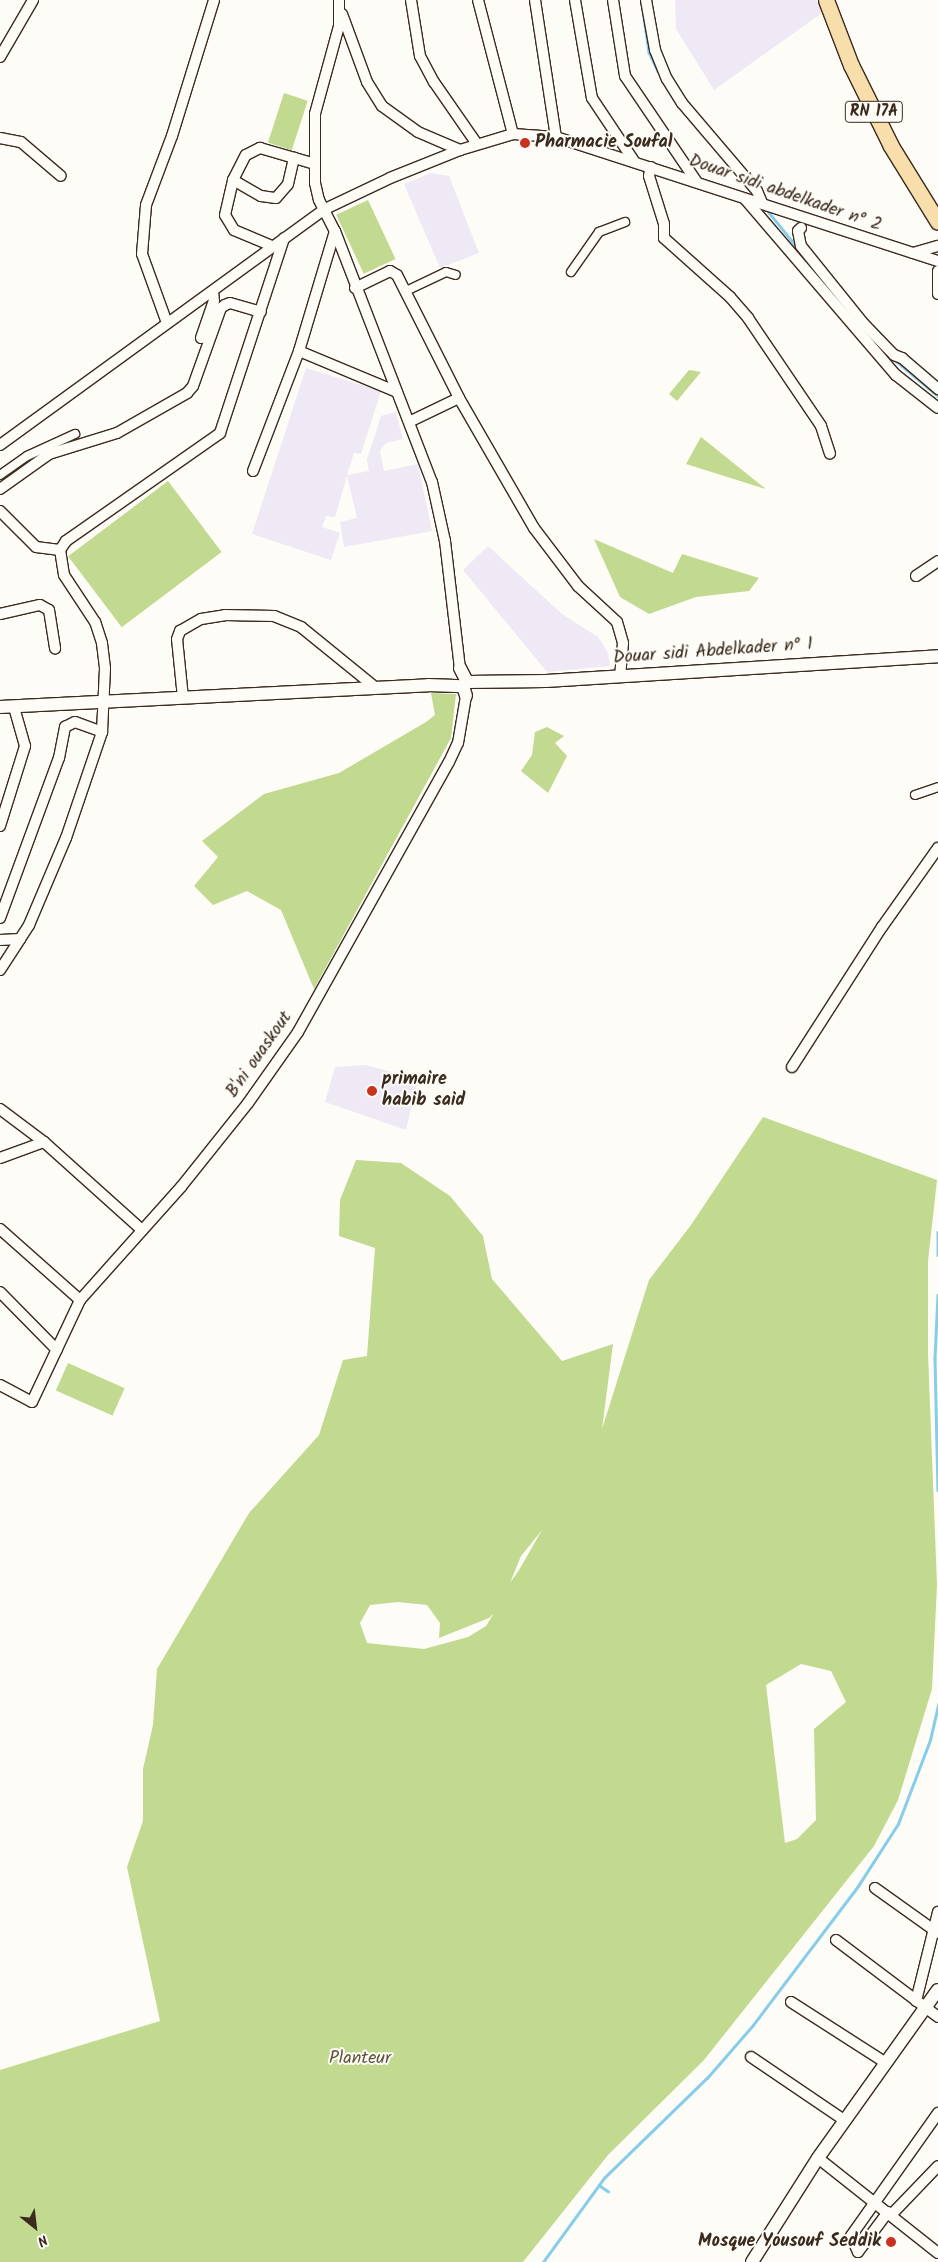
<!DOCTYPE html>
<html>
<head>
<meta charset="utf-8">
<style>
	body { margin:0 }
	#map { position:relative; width:938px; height:2262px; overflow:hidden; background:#fdfcf7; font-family:Kalam,sans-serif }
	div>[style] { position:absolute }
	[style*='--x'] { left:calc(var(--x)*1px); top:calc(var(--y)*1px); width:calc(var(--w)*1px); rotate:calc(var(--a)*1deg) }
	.built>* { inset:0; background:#efe9f5 }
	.green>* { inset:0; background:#c2d990; transform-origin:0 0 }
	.stream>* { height:2.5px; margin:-1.25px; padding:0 1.25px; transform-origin:1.25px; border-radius:1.25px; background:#87cde9 }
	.roads { filter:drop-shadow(1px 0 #3b2a1e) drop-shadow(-1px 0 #3b2a1e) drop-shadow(0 1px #3b2a1e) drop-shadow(0 -1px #3b2a1e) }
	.pedestrian>* { height:8px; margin:-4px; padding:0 4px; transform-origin:4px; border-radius:4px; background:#fdfcf7 }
	.minor>* { height:10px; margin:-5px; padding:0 5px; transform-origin:5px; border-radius:5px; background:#fdfcf7 }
	.tertiary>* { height:12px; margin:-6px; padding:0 6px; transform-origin:6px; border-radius:6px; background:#fdfcf7 }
	.primary>* { height:15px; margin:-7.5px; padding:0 7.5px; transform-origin:7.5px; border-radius:7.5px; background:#f8deab }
	.dots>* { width:14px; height:14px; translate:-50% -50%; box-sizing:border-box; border:2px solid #fdfcf7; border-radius:50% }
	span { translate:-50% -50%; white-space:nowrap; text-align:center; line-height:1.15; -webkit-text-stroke:4px #fdfcf7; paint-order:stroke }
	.shield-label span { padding:1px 4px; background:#fdfcf7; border:1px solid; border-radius:4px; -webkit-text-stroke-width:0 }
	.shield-label { font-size:16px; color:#3b2a1e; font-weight:700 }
	.poi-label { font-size:18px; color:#3b2a1e; font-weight:700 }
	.left { translate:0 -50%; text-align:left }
	.right { translate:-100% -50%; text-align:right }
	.street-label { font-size:18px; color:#3b2a1e }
	.park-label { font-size:18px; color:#5d563a }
	.north { position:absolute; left:10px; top:2202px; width:50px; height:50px; -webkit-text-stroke:4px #fdfcf7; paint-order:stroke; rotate:151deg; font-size:14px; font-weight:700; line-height:20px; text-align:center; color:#3b2a1e }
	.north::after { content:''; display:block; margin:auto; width:18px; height:22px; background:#3b2a1e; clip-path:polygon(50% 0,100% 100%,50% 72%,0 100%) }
</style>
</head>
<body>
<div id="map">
	<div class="built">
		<i style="clip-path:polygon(675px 0,817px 0,822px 13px,714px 90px,676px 29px)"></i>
		<i style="clip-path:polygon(431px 173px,449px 176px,479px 253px,440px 268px,404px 184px)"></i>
		<i style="clip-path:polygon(306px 368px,381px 391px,361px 454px,354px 453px,347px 475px,369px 471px,367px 460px,381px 416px,396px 412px,403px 439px,386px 443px,380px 451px,384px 471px,418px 464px,432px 531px,344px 547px,340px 522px,357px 518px,347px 476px,335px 517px,326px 516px,322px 527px,340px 533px,331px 560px,252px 534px)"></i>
		<i style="clip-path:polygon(488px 546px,562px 614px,598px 637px,608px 653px,610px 666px,547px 672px,463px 570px)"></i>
		<i style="clip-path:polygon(366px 1065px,418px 1079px,406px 1130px,325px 1102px,335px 1067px)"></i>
	</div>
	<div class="green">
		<i style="left:284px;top:93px;width:25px;height:52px;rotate:18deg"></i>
		<i style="left:368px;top:200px;width:65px;height:35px;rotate:65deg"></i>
		<i style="clip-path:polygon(689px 370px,701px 372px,677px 401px,669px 394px)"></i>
		<i style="clip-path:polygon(701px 437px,766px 489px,686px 464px)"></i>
		<i style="left:168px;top:481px;width:89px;height:125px;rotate:53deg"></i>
		<i style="clip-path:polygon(594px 539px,673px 573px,682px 554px,759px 578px,749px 591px,696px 597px,649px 614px,620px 597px)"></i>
		<i style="clip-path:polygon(431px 693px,456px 694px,451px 738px,314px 989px,281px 910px,247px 891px,213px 905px,194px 886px,218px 857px,202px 841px,264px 794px,339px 773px,426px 722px,435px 715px)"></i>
		<i style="clip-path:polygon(547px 727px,564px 736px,555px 743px,567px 756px,548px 793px,521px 771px,532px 755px,535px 732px)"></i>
		<i style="clip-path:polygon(evenodd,763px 1117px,937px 1180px,928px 1261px,928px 1354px,937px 1585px,932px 1689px,898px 1800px,874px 1846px,704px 2060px,608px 2155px,523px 2262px,0 2262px,0 2070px,160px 2021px,127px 1867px,143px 1821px,143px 1769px,153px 1725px,157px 1669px,249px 1513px,319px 1435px,343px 1360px,367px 1356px,375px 1248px,339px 1236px,340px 1200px,356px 1160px,401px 1163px,450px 1196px,483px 1236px,492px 1279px,562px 1361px,613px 1344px,602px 1429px,649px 1280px,691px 1225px,763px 1117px,542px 1530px,519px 1570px,510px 1583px,521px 1556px,542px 1530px,763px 1117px,398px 1602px,427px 1605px,440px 1623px,439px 1638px,489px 1618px,494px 1613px,486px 1626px,468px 1637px,424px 1649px,367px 1643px,360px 1623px,370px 1605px,398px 1602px,763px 1117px,801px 1664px,831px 1671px,846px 1702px,814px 1729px,816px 1820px,797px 1839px,785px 1843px,766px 1685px,801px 1664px)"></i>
		<i style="left:68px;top:1363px;width:62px;height:30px;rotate:24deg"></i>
	</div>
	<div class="stream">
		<i style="--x:642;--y:4;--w:49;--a:81.7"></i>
		<i style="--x:649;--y:52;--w:21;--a:65"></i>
		<i style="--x:767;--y:210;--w:48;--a:51"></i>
		<i style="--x:895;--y:360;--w:56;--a:39.9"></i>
		<i style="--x:938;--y:1232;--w:23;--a:90"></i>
		<i style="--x:938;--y:1295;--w:64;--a:92.7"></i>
		<i style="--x:935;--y:1359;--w:131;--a:88.7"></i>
		<i style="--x:599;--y:2185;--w:11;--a:34"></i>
		<i style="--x:543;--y:2262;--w:104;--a:-54"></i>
		<i style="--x:604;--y:2178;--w:144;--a:-44.2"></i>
		<i style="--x:707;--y:2078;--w:70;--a:-49"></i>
		<i style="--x:753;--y:2025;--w:174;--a:-52.9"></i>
		<i style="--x:858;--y:1886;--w:74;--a:-57.2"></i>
		<i style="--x:898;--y:1824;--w:90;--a:-69.1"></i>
		<i style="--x:930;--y:1740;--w:36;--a:-77"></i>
	</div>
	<div class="roads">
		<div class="pedestrian">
			<i style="--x:571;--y:272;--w:49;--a:-55"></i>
			<i style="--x:599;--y:232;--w:28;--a:-21"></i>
			<i style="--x:406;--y:291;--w:44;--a:-25.4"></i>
			<i style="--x:446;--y:272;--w:10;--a:17"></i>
			<i style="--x:0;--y:475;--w:33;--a:-35"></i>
			<i style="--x:27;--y:456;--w:53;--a:-24.6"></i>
			<i style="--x:915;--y:795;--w:24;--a:-19"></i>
		</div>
		<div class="minor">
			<i style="--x:339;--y:0;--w:26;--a:90"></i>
			<i style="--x:339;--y:26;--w:91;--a:105.3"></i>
			<i style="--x:315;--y:114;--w:69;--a:90"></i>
			<i style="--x:315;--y:183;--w:17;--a:77"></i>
			<i style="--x:319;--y:200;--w:35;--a:63"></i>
			<i style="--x:335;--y:231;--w:269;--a:68.9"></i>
			<i style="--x:432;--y:482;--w:60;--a:77.6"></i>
			<i style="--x:445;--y:541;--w:128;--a:83.3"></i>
			<i style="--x:411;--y:0;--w:57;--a:80.9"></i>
			<i style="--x:420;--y:56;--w:30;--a:62"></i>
			<i style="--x:434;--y:82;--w:75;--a:55.3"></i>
			<i style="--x:478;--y:0;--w:138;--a:75.4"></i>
			<i style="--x:535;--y:0;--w:139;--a:81.3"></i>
			<i style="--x:575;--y:0;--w:99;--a:80.2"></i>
			<i style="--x:592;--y:98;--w:76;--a:56.3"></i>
			<i style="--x:613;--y:0;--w:77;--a:81"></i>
			<i style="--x:625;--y:76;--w:127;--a:55.9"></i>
			<i style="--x:646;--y:0;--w:51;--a:79.8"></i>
			<i style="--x:655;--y:50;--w:31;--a:68"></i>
			<i style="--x:667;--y:79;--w:28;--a:58"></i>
			<i style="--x:682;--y:103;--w:116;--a:49.6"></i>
			<i style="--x:757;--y:191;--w:13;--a:67"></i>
			<i style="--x:342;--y:14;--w:72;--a:69.8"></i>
			<i style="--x:367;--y:82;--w:28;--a:58"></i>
			<i style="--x:382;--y:106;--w:44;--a:35.8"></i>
			<i style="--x:418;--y:132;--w:46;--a:23.2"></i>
			<i style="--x:0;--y:57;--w:66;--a:-59.9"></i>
			<i style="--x:0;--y:138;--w:21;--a:11"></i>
			<i style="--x:21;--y:142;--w:52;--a:40.4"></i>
			<i style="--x:651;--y:167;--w:9;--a:103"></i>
			<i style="--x:649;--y:176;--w:50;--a:72.6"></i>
			<i style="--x:664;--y:224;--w:14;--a:90"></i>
			<i style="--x:664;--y:238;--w:89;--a:41.8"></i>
			<i style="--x:730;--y:297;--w:28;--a:49"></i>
			<i style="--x:748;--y:318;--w:130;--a:55.9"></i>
			<i style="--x:821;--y:426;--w:29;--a:72"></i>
			<i style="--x:233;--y:180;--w:32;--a:30"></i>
			<i style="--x:261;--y:196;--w:15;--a:8"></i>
			<i style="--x:276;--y:198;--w:18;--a:-49"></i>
			<i style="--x:288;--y:184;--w:27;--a:-77"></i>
			<i style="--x:745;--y:199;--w:232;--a:49.4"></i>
			<i style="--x:896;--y:375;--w:53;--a:38.2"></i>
			<i style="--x:801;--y:228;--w:4;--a:135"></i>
			<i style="--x:798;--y:231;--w:15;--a:79"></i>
			<i style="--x:801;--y:246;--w:100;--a:51.1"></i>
			<i style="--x:864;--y:324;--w:43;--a:45.9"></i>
			<i style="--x:894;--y:355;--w:9;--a:21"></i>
			<i style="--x:902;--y:358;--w:48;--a:40.7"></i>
			<i style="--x:272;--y:246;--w:41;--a:-157.2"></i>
			<i style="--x:234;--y:230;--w:17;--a:-121"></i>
			<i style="--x:225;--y:215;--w:36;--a:-77"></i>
			<i style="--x:233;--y:180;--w:28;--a:-63"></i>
			<i style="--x:246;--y:155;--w:16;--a:-27"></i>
			<i style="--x:260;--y:148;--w:57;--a:16.2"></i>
			<i style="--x:913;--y:253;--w:26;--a:-16"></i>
			<i style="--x:938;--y:271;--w:23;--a:90"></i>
			<i style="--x:355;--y:288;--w:39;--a:-26"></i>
			<i style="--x:390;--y:271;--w:8;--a:30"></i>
			<i style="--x:397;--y:275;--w:138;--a:63.2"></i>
			<i style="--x:459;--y:398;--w:150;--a:60"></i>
			<i style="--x:534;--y:528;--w:73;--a:52.8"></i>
			<i style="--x:578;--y:586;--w:53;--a:42.7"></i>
			<i style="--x:617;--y:622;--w:22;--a:74"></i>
			<i style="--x:623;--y:643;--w:32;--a:95"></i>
			<i style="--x:167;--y:323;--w:73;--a:-109.9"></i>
			<i style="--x:142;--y:254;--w:49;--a:-85.3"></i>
			<i style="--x:146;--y:205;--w:74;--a:-69.4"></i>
			<i style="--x:172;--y:136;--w:142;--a:-72.8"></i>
			<i style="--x:201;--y:338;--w:39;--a:-71"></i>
			<i style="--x:214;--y:301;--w:10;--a:-96"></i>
			<i style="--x:299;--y:351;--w:106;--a:22.7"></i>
			<i style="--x:411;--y:421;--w:53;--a:-25.6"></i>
			<i style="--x:0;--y:445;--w:399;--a:-36"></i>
			<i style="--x:323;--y:210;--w:74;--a:-25.5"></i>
			<i style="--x:390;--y:178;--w:75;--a:-21.8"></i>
			<i style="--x:460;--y:150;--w:55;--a:-16.8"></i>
			<i style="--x:513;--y:134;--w:43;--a:4"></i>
			<i style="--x:556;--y:137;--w:402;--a:18"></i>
			<i style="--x:253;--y:471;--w:129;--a:-69"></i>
			<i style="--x:299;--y:351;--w:125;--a:-73.3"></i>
			<i style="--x:0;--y:489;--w:60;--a:-35.5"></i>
			<i style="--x:49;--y:454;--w:71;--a:-17.2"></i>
			<i style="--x:117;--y:433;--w:81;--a:-29.7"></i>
			<i style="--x:187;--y:393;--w:9;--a:-49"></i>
			<i style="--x:193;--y:386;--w:83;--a:-70.3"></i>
			<i style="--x:221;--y:308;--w:5;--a:-37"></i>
			<i style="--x:225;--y:305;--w:5;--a:-22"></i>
			<i style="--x:230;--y:303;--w:32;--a:16"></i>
			<i style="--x:0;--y:511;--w:51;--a:45"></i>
			<i style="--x:36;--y:547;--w:24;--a:7"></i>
			<i style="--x:916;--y:576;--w:27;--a:-34"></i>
			<i style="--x:0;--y:614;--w:41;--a:-12.7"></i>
			<i style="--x:40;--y:605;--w:10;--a:29"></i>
			<i style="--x:49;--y:610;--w:39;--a:81"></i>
			<i style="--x:183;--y:698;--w:59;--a:-95.8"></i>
			<i style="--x:177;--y:639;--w:9;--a:-69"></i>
			<i style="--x:180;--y:631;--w:24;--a:-30"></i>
			<i style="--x:201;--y:619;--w:24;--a:-9"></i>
			<i style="--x:225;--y:615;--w:49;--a:1.2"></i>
			<i style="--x:274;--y:616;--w:29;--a:22"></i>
			<i style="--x:301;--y:627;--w:97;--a:39.1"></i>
			<i style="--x:0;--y:826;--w:84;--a:-72.6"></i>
			<i style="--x:25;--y:746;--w:41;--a:-105.8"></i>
			<i style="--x:0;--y:918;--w:171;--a:-69.8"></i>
			<i style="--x:59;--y:758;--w:32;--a:-79"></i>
			<i style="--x:65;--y:727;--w:11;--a:-27"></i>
			<i style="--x:75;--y:722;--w:29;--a:20"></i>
			<i style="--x:0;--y:940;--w:20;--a:-3"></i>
			<i style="--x:20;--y:939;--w:17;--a:-57"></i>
			<i style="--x:29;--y:925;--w:95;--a:-67"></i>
			<i style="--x:66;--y:838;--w:112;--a:-71.2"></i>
			<i style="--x:102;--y:732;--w:64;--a:-87.3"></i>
			<i style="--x:105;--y:668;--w:25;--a:-97"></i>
			<i style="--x:102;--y:643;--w:22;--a:-108"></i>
			<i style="--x:95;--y:622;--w:56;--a:-123.4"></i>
			<i style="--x:64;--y:575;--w:25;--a:-99"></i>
			<i style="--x:60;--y:550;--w:11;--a:-56"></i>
			<i style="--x:66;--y:541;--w:188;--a:-35"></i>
			<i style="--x:220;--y:433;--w:205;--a:-71.8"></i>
			<i style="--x:0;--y:970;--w:37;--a:-57"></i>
			<i style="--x:792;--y:1067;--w:166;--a:-57.3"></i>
			<i style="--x:882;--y:927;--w:97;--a:-54.7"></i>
			<i style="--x:0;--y:1109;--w:55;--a:36.9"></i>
			<i style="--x:0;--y:1158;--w:47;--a:-20"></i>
			<i style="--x:44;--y:1142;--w:132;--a:41.9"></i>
			<i style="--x:0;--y:1229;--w:107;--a:41.6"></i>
			<i style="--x:0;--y:1292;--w:81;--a:45.5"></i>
			<i style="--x:0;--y:1385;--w:36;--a:28"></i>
			<i style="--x:32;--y:1402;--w:113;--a:-64.8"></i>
			<i style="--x:80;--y:1300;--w:152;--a:-48.2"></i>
			<i style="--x:181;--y:1187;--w:107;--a:-51.4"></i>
			<i style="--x:248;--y:1103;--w:87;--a:-54.8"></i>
			<i style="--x:298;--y:1032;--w:309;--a:-60.8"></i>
			<i style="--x:449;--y:762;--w:21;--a:-65"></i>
			<i style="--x:458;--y:743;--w:48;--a:-80.3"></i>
			<i style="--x:875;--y:1888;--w:77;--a:35.5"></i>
			<i style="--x:836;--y:1940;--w:128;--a:37"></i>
			<i style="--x:916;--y:2001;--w:92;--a:-76.1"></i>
			<i style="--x:791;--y:2002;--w:113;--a:32.7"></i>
			<i style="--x:751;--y:2057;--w:112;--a:34.1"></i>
			<i style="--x:818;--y:2158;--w:153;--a:38.4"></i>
			<i style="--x:888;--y:2212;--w:50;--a:126.9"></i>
			<i style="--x:858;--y:2252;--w:17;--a:-114"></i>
			<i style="--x:851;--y:2236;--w:151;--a:-54.7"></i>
			<i style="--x:892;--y:2214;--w:66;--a:-46.2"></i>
		</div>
		<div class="tertiary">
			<i style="--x:460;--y:668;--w:16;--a:63"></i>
			<i style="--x:467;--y:682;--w:79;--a:-0.7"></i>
			<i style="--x:546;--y:681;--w:393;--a:-3.6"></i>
			<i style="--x:0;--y:707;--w:429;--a:-2.9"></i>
			<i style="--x:428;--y:685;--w:35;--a:2"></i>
			<i style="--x:463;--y:686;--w:10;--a:73"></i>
			<i style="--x:752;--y:2262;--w:123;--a:-57.6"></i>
			<i style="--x:818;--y:2158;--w:206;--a:-54.5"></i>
		</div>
		<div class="primary">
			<i style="--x:826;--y:0;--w:70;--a:69"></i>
			<i style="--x:851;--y:65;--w:90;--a:63.7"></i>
			<i style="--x:891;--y:146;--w:89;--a:58.3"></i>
		</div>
	</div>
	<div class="dots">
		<i style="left:525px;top:143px;background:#c8321e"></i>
		<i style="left:372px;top:1091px;background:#c8321e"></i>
		<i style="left:891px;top:2242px;background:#c8321e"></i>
	</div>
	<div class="shield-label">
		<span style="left:874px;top:112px">RN 17A</span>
	</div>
	<div class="poi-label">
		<span class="left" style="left:535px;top:143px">Pharmacie Soufal</span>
		<span class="left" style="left:382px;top:1091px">primaire<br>habib said</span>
		<span class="right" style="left:881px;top:2242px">Mosque Yousouf Seddik</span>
	</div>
	<div class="street-label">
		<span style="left:785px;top:194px;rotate:19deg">Douar sidi abdelkader n° 2</span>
		<span style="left:713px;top:652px;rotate:-4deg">Douar sidi Abdelkader n° 1</span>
		<span style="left:260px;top:1055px;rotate:-55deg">B'ni ouaskout</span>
	</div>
	<div class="park-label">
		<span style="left:360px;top:2059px">Planteur</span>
	</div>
	<div class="north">N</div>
</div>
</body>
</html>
